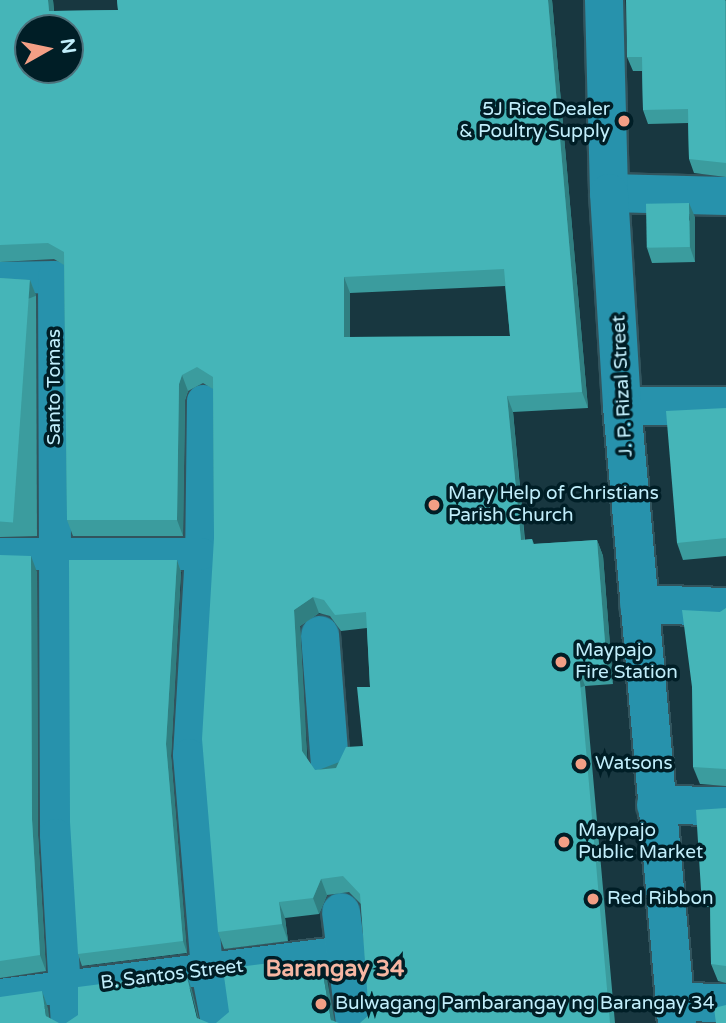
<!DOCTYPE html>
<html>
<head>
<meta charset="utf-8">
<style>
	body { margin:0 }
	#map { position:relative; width:726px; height:1023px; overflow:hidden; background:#183740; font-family:"Varela Round",sans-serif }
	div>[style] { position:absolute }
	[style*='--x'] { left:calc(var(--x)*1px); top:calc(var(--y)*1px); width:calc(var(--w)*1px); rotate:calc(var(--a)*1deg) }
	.roads { filter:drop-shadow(2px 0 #32545d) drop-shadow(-2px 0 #32545d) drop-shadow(0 2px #32545d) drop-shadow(0 -2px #32545d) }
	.pedestrian>* { height:32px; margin:-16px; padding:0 16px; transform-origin:16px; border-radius:16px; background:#2792ac }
	.minor>* { height:38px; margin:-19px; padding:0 19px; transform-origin:19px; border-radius:19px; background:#2792ac }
	.tertiary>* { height:38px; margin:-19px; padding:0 19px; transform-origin:19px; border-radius:19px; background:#2792ac }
	.wall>* { inset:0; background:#3b9c9e }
	.shaded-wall>* { inset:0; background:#307f81; transform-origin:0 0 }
	.building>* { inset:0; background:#45b5b8; transform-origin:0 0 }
	.dots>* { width:19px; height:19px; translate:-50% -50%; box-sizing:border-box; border:4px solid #001e26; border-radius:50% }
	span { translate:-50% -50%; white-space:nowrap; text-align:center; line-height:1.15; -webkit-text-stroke:7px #001e26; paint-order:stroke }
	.poi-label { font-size:19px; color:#c1eefb }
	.right { translate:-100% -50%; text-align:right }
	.left { translate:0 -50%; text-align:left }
	.street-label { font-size:19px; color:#c1eefb }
	.quarter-label { font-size:23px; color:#f6b6a2; font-weight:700 }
	.north { position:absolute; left:14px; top:14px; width:70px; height:70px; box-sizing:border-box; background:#001e26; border:2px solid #4d717b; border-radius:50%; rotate:81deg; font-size:19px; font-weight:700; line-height:28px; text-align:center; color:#c1eefb }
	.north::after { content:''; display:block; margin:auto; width:24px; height:32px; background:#f39f85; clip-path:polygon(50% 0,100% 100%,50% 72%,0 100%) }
</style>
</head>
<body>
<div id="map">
	<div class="roads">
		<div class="pedestrian">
			<i style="--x:0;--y:278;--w:54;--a:-1.1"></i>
			<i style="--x:54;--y:277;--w:558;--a:89.79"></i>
			<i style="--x:56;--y:835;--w:188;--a:86.7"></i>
			<i style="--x:203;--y:401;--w:153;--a:90.7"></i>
			<i style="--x:201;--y:554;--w:201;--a:93.4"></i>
			<i style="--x:189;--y:755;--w:217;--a:85.2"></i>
			<i style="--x:207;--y:971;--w:53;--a:79.1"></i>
			<i style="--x:0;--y:554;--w:201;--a:0"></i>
			<i style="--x:0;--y:995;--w:347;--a:-7.1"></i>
		</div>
		<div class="minor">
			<i style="--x:609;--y:193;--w:117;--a:1.5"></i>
			<i style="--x:622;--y:406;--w:104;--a:0"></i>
			<i style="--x:639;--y:604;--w:87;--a:2"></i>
			<i style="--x:320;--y:635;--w:131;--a:85.6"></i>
			<i style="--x:656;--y:805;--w:70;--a:0.8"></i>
			<i style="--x:341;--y:912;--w:112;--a:82.8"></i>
			<i style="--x:676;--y:1002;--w:50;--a:1.1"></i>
		</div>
		<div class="tertiary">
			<i style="--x:604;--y:0;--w:193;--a:88.5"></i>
			<i style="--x:609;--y:193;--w:213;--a:86.5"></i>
			<i style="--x:622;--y:406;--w:619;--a:84.91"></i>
		</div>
	</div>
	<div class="wall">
		<i style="clip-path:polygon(evenodd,0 0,53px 0,54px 11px,118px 10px,117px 0,552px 0,588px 408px,513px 412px,525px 540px,532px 539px,534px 544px,597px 540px,603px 556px,613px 684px,585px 686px,615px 1023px,360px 1023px,369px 1015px,361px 904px,349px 892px,327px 895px,319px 914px,285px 918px,288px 941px,224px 949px,218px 932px,214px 538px,213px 389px,203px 383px,188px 391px,185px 400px,183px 536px,73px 536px,67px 520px,64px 265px,54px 259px,0 262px,0 0,505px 286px,510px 336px,350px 337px,350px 293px,505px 286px,0 0,319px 613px,330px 616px,341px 631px,367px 628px,370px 687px,363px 746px,336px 768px,315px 770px,307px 759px,300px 626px,319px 613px)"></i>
		<i style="clip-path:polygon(726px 0,726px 177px,694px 173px,689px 159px,688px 123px,648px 124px,643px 110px,642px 71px,633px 71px,627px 57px)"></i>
		<i style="clip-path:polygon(695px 217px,695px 262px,652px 263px,647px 248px)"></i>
		<i style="clip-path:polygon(0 278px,30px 280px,36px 296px,37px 536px,0 537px)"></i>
		<i style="clip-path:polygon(726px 408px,726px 556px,683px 560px,677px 543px)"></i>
		<i style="clip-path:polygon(0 555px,37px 572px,38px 835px,46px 971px,0 978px)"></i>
		<i style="clip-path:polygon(177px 560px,181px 572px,171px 756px,187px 953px,82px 966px,78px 954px)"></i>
		<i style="clip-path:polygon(726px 608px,726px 786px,700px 784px,693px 767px,720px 612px)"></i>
		<i style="clip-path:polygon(726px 808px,726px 983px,718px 981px,711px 964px,710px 907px,707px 907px,701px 890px)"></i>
	</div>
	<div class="shaded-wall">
		<i style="clip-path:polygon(48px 0,53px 0,55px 27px,49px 11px)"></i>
		<i style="clip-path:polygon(548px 0,552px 0,588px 408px,582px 392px)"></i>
		<i style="clip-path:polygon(689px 203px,695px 217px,695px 262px,690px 247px)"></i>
		<i style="clip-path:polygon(344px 277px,350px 293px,350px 353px,344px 337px)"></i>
		<i style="left:30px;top:280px;width:17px;height:240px;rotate:69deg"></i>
		<i style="clip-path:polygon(182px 375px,188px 391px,185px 400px,183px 536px,177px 520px,179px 384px)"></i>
		<i style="clip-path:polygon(507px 396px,513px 412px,526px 556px,521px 540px)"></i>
		<i style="clip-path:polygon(597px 540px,603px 556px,613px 684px,607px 668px)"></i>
		<i style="clip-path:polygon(31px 556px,37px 572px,38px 835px,46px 971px,40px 955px,32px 819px)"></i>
		<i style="clip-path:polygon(177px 560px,181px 572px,171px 756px,187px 953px,183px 941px,166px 744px)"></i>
		<i style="clip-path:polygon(313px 597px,319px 613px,300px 626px,308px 768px,302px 751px,294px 610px)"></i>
		<i style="left:579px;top:670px;width:17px;height:354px;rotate:69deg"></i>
		<i style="clip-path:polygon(321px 879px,327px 895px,319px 914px,313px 898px)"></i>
		<i style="clip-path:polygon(279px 902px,285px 918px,288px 941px,282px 924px)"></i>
		<i style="clip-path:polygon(321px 962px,327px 978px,335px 1023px,331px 1020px)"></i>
		<i style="clip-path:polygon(186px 973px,192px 990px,200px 1023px,199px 1023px)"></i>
		<i style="clip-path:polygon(42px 991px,48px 1008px,50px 1023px,46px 1016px)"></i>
	</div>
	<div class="building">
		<i style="clip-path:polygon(evenodd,0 0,48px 0,49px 11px,118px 10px,117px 0,548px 0,582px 392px,507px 396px,521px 540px,532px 539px,533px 544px,597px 540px,607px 668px,579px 670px,610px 1023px,360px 1023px,369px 1015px,360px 894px,343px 876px,321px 879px,313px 898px,279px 902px,282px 924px,218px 932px,202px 739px,214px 538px,213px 377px,197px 367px,182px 375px,179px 384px,177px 520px,67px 520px,64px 252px,48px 243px,0 245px,0 0,28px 28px,70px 28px,70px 70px,28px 70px,28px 28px,0 0,504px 269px,510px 336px,344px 337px,344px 277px,504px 269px,0 0,313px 597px,324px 600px,335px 615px,366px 612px,370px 687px,357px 687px,363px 746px,346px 747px,336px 768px,315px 770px,302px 751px,294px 610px,313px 597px)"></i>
		<i style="clip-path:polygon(626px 0,725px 0,726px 163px,689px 159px,688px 109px,643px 110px,642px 57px,627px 57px)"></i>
		<i style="left:689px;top:203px;width:44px;height:43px;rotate:89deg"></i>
		<i style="left:0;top:278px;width:30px;height:243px;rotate:4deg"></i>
		<i style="clip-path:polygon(726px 408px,726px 538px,677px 543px,666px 411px)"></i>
		<i style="clip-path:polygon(0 555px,31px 556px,32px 819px,40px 955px,0 961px)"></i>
		<i style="clip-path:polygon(69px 560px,177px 560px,166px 744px,183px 941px,78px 954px,70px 822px)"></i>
		<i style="clip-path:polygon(726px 608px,726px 769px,693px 767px,692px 687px,682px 610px,720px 612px)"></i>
		<i style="clip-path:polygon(726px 808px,726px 966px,711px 964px,710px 890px,701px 890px,696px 810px)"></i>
		<i style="clip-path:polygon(286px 961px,287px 969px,321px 962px,331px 1020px,339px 1023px,216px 1023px,229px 1012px,223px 969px)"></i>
		<i style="clip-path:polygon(186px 973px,197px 1018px,209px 1023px,66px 1023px,78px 1015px,78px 987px)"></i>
		<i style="clip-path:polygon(42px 991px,46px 1016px,59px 1023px,0 1023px,0 997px)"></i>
		<i style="clip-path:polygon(726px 1005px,726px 1023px,716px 1023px,714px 1008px)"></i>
	</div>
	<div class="dots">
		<i style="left:624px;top:121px;background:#f39f85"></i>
		<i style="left:434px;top:505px;background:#f39f85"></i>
		<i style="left:561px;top:662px;background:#f39f85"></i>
		<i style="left:581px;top:764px;background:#f39f85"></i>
		<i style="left:564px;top:842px;background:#f39f85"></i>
		<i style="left:593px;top:899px;background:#f39f85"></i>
		<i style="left:321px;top:1004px;background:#f39f85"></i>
	</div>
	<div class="poi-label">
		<span class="right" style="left:610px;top:121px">5J Rice Dealer<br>&amp; Poultry Supply</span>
		<span class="left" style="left:448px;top:505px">Mary Help of Christians<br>Parish Church</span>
		<span class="left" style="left:575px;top:662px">Maypajo<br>Fire Station</span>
		<span class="left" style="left:595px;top:764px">Watsons</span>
		<span class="left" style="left:578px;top:842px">Maypajo<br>Public Market</span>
		<span class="left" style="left:607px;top:899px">Red Ribbon</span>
		<span class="left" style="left:335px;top:1004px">Bulwagang Pambarangay ng Barangay 34</span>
	</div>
	<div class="street-label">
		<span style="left:623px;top:386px;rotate:-93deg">J. P. Rizal Street</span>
		<span style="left:55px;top:387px;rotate:-90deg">Santo Tomas</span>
		<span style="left:172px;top:975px;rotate:-7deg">B. Santos Street</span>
	</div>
	<div class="quarter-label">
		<span style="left:335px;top:969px">Barangay 34</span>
	</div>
	<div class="north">N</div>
</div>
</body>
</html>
